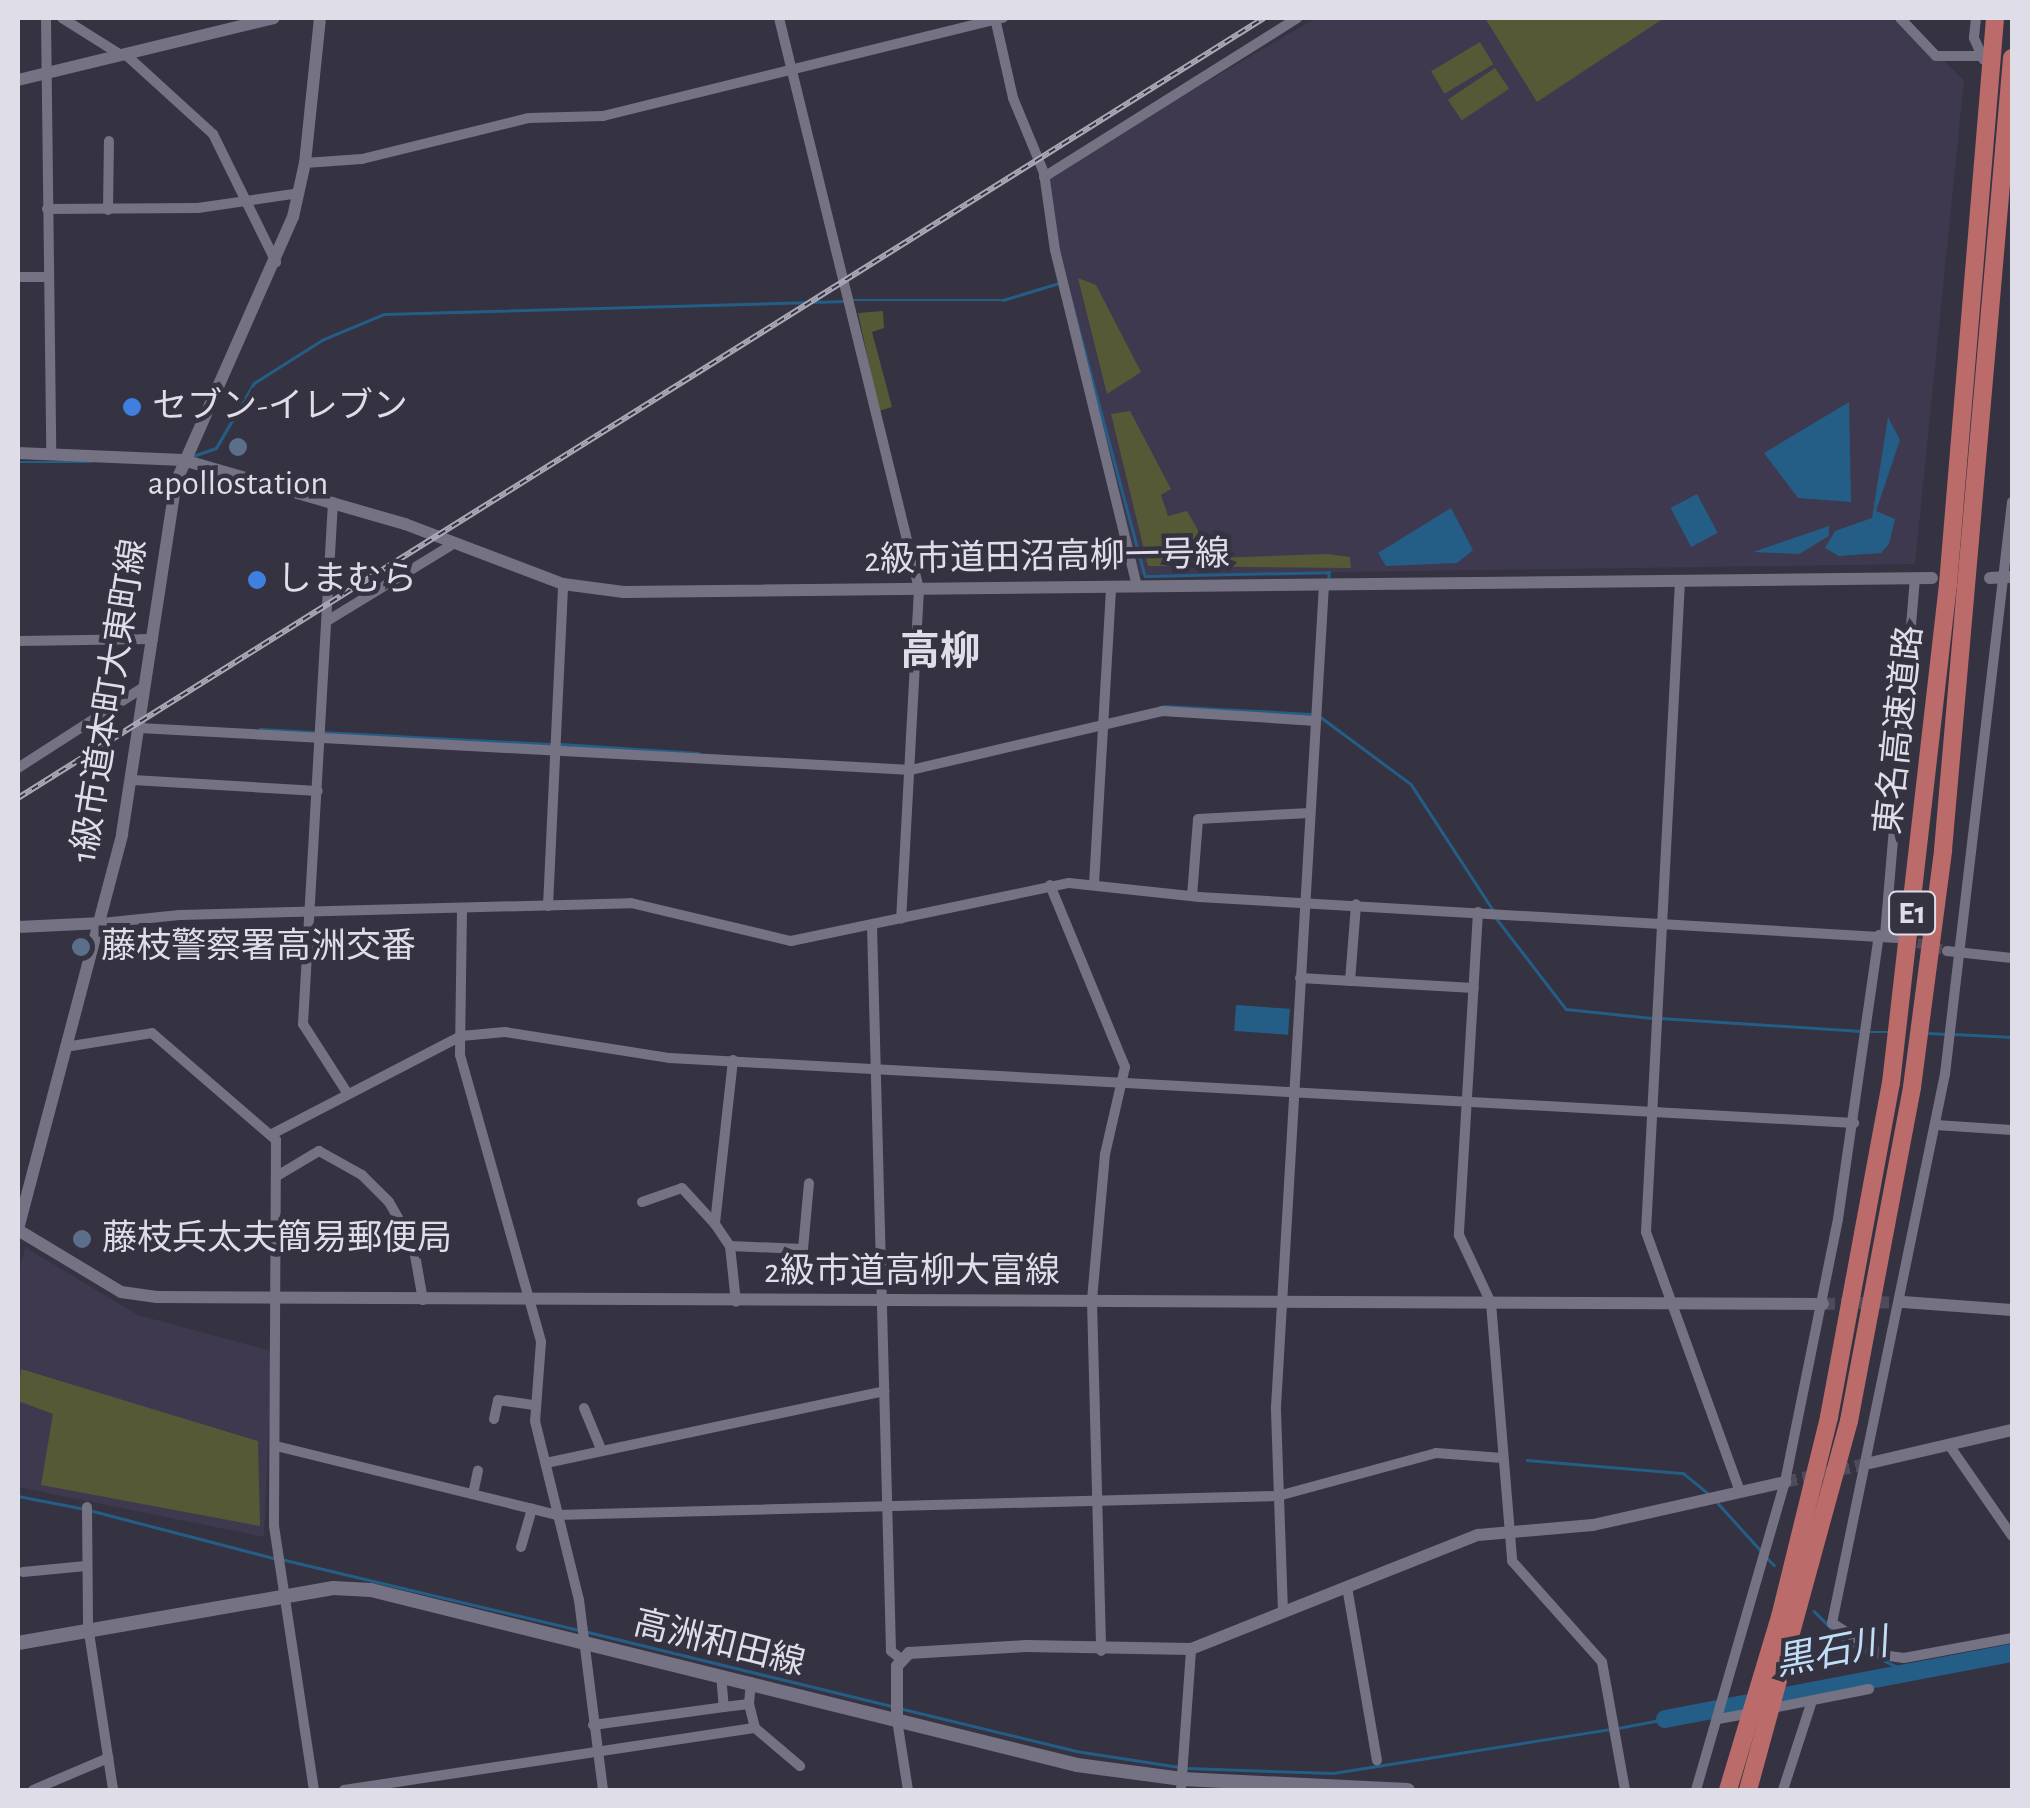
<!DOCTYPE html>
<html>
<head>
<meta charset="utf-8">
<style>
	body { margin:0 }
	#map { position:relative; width:2030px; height:1808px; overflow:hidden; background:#353242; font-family:"Alegreya Sans","Noto Sans JP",sans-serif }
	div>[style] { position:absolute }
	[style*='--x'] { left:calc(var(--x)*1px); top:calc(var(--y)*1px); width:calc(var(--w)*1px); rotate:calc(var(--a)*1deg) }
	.built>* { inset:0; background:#3e394f }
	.green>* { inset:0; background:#565935; transform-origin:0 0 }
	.water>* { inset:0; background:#245e86; transform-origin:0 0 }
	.stream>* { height:2.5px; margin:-1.25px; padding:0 1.25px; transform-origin:1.25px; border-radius:1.25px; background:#245e86 }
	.river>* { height:18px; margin:-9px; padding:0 9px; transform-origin:9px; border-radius:9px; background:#245e86 }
	.minor-tunnel>* { height:10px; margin-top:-5px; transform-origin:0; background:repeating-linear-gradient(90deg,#4e4c5b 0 10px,transparent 0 15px) }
	.tertiary-tunnel>* { height:12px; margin-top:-6px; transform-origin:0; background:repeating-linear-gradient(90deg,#4e4c5b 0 12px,transparent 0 18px) }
	.minor>* { height:10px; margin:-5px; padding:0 5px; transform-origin:5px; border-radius:5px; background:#757284 }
	.tertiary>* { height:12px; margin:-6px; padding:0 6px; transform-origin:6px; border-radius:6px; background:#757284 }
	.secondary>* { height:14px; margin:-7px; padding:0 7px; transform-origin:7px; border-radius:7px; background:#757284 }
	.motorway>* { height:18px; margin:-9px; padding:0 9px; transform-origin:9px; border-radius:9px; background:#ba6b6a }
	.rail>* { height:6px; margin-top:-3px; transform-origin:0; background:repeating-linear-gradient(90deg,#353242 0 8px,#aba9b5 0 16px); box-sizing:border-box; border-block:2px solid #aba9b5 }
	.dots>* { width:28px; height:28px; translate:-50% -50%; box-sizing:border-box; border:5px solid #353242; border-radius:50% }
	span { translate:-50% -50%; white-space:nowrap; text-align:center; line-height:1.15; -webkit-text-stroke:9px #353242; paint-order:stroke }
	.shield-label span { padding:2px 8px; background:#353242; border:2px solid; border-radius:8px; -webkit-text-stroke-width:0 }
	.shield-label { font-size:32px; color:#dfdde7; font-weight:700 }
	.poi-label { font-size:35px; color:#dfdde7 }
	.left { translate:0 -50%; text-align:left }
	.street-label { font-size:35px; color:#dfdde7 }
	.water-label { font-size:38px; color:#c0dff7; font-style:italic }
	.quarter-label { font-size:40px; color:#dfdde7; font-weight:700 }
	.frame { position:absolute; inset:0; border:20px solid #dfdde7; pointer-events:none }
</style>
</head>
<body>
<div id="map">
	<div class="built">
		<i style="clip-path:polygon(1316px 18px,1900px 18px,1964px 80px,1915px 564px,1134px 575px,1044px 177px)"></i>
		<i style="clip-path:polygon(25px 1247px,138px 1315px,272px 1351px,264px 1537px,18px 1487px,18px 1277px)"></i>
	</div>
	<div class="green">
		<i style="clip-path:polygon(1485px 18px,1664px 18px,1537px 102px)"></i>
		<i style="left:1480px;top:42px;width:26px;height:57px;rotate:59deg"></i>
		<i style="left:1495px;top:68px;width:25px;height:57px;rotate:56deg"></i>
		<i style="clip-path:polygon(1078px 278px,1096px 285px,1141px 372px,1107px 394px)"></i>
		<i style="clip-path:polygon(883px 311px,884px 328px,872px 332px,892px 407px,879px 411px,858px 313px)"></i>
		<i style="clip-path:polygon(1130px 411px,1171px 489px,1161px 495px,1168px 516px,1187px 511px,1214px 558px,1327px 554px,1350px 557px,1351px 568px,1148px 566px,1111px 414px)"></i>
		<i style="clip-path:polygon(21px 1369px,258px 1441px,260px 1526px,41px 1485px,53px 1414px,18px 1401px)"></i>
	</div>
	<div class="water">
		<i style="clip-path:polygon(1849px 402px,1851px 502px,1798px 498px,1764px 453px)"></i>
		<i style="clip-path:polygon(1888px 417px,1900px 440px,1876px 511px,1895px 519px,1889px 544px,1881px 553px,1839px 556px,1825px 548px,1835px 531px,1872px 518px)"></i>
		<i style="left:1697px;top:494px;width:44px;height:30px;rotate:62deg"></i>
		<i style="clip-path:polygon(1451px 508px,1473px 550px,1457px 563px,1386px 566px,1378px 553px)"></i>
		<i style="clip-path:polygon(1829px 526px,1829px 536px,1799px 554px,1753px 552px)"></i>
		<i style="left:1236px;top:1005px;width:54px;height:26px;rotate:4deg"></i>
	</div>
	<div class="stream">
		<i style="--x:1066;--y:281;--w:305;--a:75"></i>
		<i style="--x:1145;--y:576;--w:184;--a:-1.2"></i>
		<i style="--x:1329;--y:572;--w:7;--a:90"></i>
		<i style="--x:854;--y:300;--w:149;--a:0"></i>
		<i style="--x:1003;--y:300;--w:59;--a:-16.9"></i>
		<i style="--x:193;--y:456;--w:24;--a:-19"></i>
		<i style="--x:216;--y:448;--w:75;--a:-59.7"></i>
		<i style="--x:254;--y:383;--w:80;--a:-32.3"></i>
		<i style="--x:322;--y:340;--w:67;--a:-22.8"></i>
		<i style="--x:384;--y:314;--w:462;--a:-1.6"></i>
		<i style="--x:18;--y:462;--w:73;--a:0"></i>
		<i style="--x:1164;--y:706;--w:146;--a:3.1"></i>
		<i style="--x:1318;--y:715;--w:116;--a:36.6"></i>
		<i style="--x:1411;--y:784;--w:150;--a:56.9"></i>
		<i style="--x:260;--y:729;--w:53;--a:3.2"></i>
		<i style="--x:321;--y:732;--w:232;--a:3"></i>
		<i style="--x:561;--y:744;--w:137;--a:3.8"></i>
		<i style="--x:1496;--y:918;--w:115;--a:52.4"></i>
		<i style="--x:1566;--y:1009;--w:86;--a:6"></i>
		<i style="--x:1660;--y:1018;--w:201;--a:3.7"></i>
		<i style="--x:1869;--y:1032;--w:22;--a:0"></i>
		<i style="--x:1929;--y:1033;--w:17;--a:3"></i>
		<i style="--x:1954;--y:1034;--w:58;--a:3"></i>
		<i style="--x:1527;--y:1460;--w:157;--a:4.8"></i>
		<i style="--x:1683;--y:1473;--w:32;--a:39"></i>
		<i style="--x:18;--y:1496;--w:68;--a:11"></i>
		<i style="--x:1717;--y:1502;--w:67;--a:48"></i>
		<i style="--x:93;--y:1511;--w:186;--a:14.6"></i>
		<i style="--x:1767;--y:1558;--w:10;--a:45"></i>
		<i style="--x:281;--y:1559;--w:307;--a:13.4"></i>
		<i style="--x:1814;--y:1611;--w:44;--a:45"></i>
		<i style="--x:1845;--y:1642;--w:68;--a:25.4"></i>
		<i style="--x:588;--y:1632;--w:312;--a:13.7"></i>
		<i style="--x:903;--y:1709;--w:178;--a:13.6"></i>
		<i style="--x:1076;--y:1751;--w:104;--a:8.8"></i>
		<i style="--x:1618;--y:1728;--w:48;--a:-10.8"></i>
		<i style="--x:1187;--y:1768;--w:146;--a:2"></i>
		<i style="--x:1333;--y:1773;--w:280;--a:-9"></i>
	</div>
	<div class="river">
		<i style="--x:1665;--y:1719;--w:353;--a:-10.8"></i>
	</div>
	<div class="minor-tunnel">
		<i style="--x:1903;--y:939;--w:46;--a:15.3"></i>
	</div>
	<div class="tertiary-tunnel">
		<i style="--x:1823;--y:1304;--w:80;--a:-1.4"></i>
		<i style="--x:1785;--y:1482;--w:87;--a:-12.6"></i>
	</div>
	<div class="minor">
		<i style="--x:46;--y:18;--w:434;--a:89.3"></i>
		<i style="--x:62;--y:18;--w:70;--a:32.1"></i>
		<i style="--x:779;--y:18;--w:588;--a:76.22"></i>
		<i style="--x:919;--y:589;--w:330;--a:93.1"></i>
		<i style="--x:995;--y:18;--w:82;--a:77.3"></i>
		<i style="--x:1013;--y:98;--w:81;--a:67.5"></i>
		<i style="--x:1044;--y:173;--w:78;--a:81.9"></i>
		<i style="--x:1055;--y:250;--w:346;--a:76.3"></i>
		<i style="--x:1900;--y:18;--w:52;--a:46.5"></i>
		<i style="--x:1936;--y:56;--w:44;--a:0"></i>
		<i style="--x:1976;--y:18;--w:20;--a:96"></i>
		<i style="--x:1974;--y:38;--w:24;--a:66"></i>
		<i style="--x:125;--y:54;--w:119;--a:42.3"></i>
		<i style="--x:213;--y:134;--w:143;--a:63.8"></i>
		<i style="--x:305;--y:163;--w:57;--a:-4"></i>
		<i style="--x:362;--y:159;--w:172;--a:-13.8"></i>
		<i style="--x:529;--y:118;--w:74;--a:-1.5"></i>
		<i style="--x:603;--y:116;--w:412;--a:-13.8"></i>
		<i style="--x:1044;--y:177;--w:299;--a:-32.1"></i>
		<i style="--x:47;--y:209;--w:151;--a:-0.4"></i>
		<i style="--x:198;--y:208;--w:102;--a:-8.4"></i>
		<i style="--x:108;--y:210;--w:69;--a:-89.2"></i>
		<i style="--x:18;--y:277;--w:28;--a:0"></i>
		<i style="--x:333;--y:502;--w:523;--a:93.29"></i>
		<i style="--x:303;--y:1024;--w:83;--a:57.3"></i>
		<i style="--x:2012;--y:502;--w:576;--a:96.68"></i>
		<i style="--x:1945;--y:1074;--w:561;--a:101.63"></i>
		<i style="--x:1832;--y:1623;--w:59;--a:32.6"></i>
		<i style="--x:1882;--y:1655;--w:22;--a:8"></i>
		<i style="--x:1904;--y:1658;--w:110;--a:-10.5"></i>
		<i style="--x:1680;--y:581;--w:652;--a:92.99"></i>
		<i style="--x:1646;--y:1232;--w:276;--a:70.1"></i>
		<i style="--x:327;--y:621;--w:144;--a:-31.4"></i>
		<i style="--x:18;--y:641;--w:135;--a:-0.8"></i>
		<i style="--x:139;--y:728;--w:773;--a:3.11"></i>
		<i style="--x:911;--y:770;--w:258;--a:-13.2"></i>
		<i style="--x:1162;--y:711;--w:154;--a:3.7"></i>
		<i style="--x:18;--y:768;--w:151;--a:-32.8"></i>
		<i style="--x:133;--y:780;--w:185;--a:3.4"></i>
		<i style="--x:1094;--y:884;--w:297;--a:-86.7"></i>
		<i style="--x:1050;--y:885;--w:197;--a:67.6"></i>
		<i style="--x:1125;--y:1067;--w:89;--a:102.9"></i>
		<i style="--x:1105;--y:1154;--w:148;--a:95.1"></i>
		<i style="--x:1092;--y:1301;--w:350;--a:88.5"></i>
		<i style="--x:1192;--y:896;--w:77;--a:-85.5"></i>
		<i style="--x:1198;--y:819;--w:112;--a:-3.1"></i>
		<i style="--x:548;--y:906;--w:322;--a:-87.3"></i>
		<i style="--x:462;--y:909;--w:146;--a:90.8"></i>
		<i style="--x:460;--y:1055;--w:298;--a:74.2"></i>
		<i style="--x:541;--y:1342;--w:79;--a:94.3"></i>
		<i style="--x:535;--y:1421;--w:184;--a:76.2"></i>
		<i style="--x:579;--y:1600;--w:192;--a:82.8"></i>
		<i style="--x:1478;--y:912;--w:324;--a:93.4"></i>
		<i style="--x:1459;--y:1235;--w:75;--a:64.8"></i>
		<i style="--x:1491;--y:1303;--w:259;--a:85.3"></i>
		<i style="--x:1512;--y:1561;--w:135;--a:48.3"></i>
		<i style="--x:1602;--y:1662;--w:130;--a:79.8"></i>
		<i style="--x:102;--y:923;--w:78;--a:-5.9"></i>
		<i style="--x:180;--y:915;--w:451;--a:-1.5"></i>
		<i style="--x:631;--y:903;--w:164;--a:13.4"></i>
		<i style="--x:791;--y:941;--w:284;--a:-11.8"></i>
		<i style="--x:1069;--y:883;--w:131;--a:6.1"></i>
		<i style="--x:1199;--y:897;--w:699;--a:3.36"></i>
		<i style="--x:872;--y:925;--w:726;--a:88.5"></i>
		<i style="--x:891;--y:1651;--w:13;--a:39"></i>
		<i style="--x:1885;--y:935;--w:358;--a:-85.2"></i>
		<i style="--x:1947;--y:951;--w:65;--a:6.1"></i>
		<i style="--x:1300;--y:978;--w:174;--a:3.3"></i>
		<i style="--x:1350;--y:981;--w:77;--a:-85.5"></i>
		<i style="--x:65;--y:1047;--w:88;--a:-9.1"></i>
		<i style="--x:152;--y:1033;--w:164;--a:40.8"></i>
		<i style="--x:276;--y:1140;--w:386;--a:90.3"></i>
		<i style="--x:274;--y:1526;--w:267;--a:81.4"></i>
		<i style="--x:733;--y:1060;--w:165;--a:96.3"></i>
		<i style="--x:715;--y:1224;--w:27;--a:56"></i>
		<i style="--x:730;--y:1246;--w:56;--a:83.9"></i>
		<i style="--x:1936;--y:1125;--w:76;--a:3.8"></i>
		<i style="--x:272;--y:1134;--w:213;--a:-27.4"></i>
		<i style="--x:461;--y:1036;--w:44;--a:-5.2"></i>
		<i style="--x:505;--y:1032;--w:167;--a:9"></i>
		<i style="--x:670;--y:1058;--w:1186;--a:3.14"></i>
		<i style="--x:277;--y:1176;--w:49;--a:-30.8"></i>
		<i style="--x:319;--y:1151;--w:49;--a:29.2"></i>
		<i style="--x:362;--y:1175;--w:38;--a:45"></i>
		<i style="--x:389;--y:1202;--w:48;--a:60.3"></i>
		<i style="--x:413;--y:1244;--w:57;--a:79.9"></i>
		<i style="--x:642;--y:1202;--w:42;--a:-19.3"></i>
		<i style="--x:682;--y:1188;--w:49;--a:47.5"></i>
		<i style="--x:730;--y:1246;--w:73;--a:2.4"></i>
		<i style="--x:803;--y:1249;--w:66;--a:-84.8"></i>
		<i style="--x:584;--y:1408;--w:44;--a:67.5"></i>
		<i style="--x:494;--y:1419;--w:19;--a:-78"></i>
		<i style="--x:498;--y:1400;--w:35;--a:8"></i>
		<i style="--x:1949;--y:1445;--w:111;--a:55.3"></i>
		<i style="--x:276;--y:1446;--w:288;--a:13.8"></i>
		<i style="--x:556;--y:1515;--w:722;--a:-1.51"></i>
		<i style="--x:1278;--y:1496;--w:164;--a:-15.2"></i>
		<i style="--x:1436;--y:1453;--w:67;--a:4.3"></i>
		<i style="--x:546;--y:1463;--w:346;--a:-12"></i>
		<i style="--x:473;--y:1494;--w:24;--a:-78"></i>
		<i style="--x:87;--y:1507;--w:119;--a:89.5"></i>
		<i style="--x:88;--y:1626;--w:166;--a:81.3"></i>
		<i style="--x:521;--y:1547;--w:40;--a:-74"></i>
		<i style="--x:23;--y:1572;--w:63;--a:-5.4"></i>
		<i style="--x:1347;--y:1587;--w:176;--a:80.2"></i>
		<i style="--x:1283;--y:1612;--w:205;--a:-92"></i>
		<i style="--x:1276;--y:1407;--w:823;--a:-86.66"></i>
		<i style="--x:721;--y:1675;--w:32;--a:85"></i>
		<i style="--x:724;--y:1707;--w:25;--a:-7"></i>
		<i style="--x:749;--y:1704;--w:22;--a:-85"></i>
		<i style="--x:1768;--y:1709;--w:103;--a:-11.2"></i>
		<i style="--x:1718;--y:1719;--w:35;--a:-10"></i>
		<i style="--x:897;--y:1720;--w:71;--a:81.1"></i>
		<i style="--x:593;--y:1725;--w:132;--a:-7.8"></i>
		<i style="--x:755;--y:1728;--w:59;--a:40.2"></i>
		<i style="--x:33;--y:1790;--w:82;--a:-23.1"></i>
		<i style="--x:344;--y:1790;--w:416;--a:-8.6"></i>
		<i style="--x:755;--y:1728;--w:25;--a:-104"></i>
		<i style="--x:1181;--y:1790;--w:141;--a:-85.9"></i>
		<i style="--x:1696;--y:1790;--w:321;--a:-73.9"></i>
		<i style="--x:1785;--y:1482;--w:268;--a:-78.6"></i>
		<i style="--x:1838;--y:1219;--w:287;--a:-81.8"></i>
		<i style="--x:1783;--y:1790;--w:94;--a:-72"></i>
	</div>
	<div class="tertiary">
		<i style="--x:18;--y:80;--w:263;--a:-13.6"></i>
		<i style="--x:18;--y:453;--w:165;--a:2.4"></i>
		<i style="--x:183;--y:460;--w:231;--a:16.1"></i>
		<i style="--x:405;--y:524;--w:169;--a:20.8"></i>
		<i style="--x:563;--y:584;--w:61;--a:7.6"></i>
		<i style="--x:623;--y:592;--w:1309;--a:-0.61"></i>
		<i style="--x:1990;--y:578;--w:22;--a:-3"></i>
		<i style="--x:18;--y:927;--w:84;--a:-2.7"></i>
		<i style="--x:18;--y:1229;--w:408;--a:-75.2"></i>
		<i style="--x:122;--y:834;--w:356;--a:-81.3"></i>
		<i style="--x:176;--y:482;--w:290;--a:-66.2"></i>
		<i style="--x:293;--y:217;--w:55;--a:-77.5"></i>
		<i style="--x:305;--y:163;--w:146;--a:-84.1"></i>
		<i style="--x:18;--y:1230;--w:120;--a:31"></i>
		<i style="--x:121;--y:1292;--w:36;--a:8"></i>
		<i style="--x:157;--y:1297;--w:1666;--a:0.24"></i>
		<i style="--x:1903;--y:1302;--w:109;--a:4.2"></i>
		<i style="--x:1870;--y:1463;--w:146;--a:-13.1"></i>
		<i style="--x:897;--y:1720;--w:54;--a:-90"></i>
		<i style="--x:897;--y:1666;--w:18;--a:-47"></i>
		<i style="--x:909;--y:1653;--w:117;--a:-3.4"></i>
		<i style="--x:1026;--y:1646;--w:165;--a:1"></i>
		<i style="--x:1191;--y:1649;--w:309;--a:-21.7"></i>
		<i style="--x:1478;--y:1535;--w:115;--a:-5"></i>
		<i style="--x:1593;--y:1525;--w:197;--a:-12.6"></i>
	</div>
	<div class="secondary">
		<i style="--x:18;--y:1643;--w:320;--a:-9.9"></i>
		<i style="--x:333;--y:1588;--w:38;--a:3"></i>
		<i style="--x:371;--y:1590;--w:727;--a:13.92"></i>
		<i style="--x:1077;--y:1765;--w:106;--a:7.6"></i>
		<i style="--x:1182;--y:1779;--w:226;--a:2.8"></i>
	</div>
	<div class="motorway">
		<i style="--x:1728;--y:1790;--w:181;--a:-73.3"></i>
		<i style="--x:1780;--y:1617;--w:206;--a:-76.2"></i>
		<i style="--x:1829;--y:1417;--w:340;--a:-79.5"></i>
		<i style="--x:1891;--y:1083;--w:502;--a:-83.48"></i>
		<i style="--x:1948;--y:584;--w:568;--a:-85.25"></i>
		<i style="--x:1748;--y:1790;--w:383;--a:-74.7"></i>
		<i style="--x:1849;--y:1421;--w:340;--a:-79.3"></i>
		<i style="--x:1912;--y:1087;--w:239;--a:-82.5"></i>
		<i style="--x:1943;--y:850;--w:795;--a:-85.02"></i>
	</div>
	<div class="rail">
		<i style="--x:18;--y:798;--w:1470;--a:-32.05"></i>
	</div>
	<div class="dots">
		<i style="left:132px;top:407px;background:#3f7fe0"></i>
		<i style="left:238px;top:447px;background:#5c6f8a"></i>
		<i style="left:257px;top:580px;background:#3f7fe0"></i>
		<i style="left:81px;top:947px;background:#5c6f8a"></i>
		<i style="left:82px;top:1239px;background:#5c6f8a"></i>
	</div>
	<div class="shield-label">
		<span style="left:1912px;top:913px">E1</span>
	</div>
	<div class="poi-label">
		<span class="left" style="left:152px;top:407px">セブン-イレブン</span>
		<span style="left:238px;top:484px">apollostation</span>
		<span class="left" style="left:277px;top:580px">しまむら</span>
		<span class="left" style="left:101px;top:947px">藤枝警察署高洲交番</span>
		<span class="left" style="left:102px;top:1239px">藤枝兵太夫簡易郵便局</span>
	</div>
	<div class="street-label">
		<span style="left:1047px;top:558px;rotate:-1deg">2級市道田沼高柳一号線</span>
		<span style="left:110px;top:701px;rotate:-81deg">1級市道本町大東町線</span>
		<span style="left:1900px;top:730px;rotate:-84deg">東名高速道路</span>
		<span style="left:912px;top:1272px">2級市道高柳大富線</span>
		<span style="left:719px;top:1644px;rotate:14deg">高洲和田線</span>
	</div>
	<div class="water-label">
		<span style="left:1832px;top:1654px;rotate:-11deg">黒石川</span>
	</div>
	<div class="quarter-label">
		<span style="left:940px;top:652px">高柳</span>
	</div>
	<div class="frame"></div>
</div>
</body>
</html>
